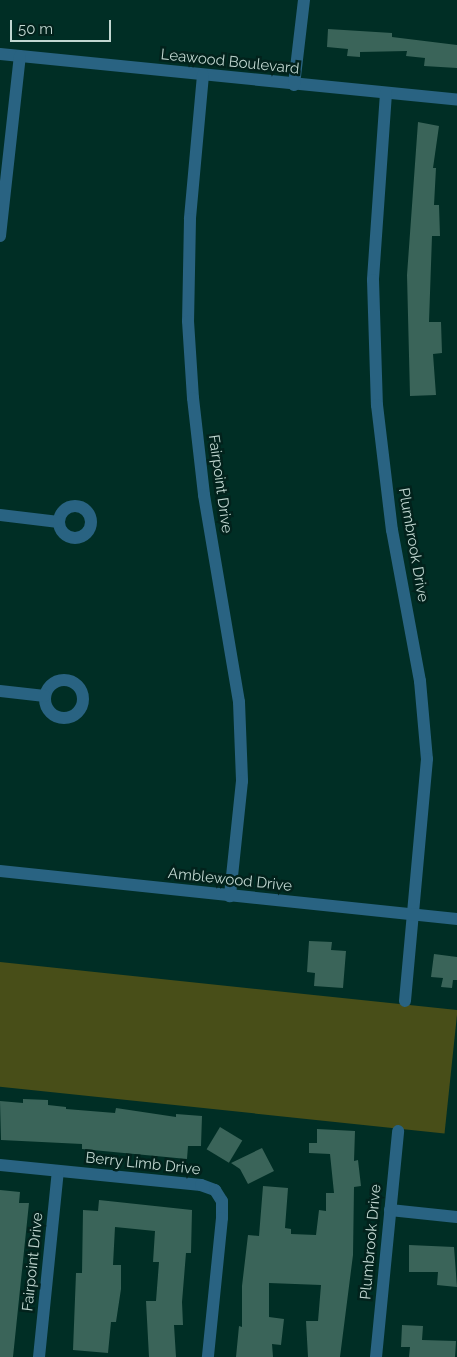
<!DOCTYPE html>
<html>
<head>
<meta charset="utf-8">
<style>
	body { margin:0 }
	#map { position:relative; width:457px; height:1357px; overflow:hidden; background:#002e25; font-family:Raleway,sans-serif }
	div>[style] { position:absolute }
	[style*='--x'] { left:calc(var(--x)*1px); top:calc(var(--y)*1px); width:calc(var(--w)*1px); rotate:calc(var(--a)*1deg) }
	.green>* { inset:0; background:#484e18; transform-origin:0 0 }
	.building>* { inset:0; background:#3a6459; transform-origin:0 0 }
	.minor>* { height:12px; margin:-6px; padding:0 6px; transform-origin:6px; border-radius:6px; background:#296382 }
	.minor>.ring { margin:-6px; padding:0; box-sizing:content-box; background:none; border:12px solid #296382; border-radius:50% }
	span { translate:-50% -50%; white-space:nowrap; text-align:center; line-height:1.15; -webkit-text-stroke:5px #02221c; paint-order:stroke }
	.street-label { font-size:15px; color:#c1d7d1 }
	.scale { position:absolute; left:10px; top:20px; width:101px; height:22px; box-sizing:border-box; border:2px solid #c1d7d1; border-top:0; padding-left:6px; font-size:15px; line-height:18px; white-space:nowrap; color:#c1d7d1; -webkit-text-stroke:4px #02221c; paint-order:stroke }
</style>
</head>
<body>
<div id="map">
	<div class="green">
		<i style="left:0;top:962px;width:460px;height:124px;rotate:6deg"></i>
	</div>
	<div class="building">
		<i style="clip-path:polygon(328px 29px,392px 33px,392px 37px,457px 45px,457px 68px,424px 66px,425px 58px,406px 56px,407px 51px,360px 52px,360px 57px,347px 56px,348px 49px,327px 47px)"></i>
		<i style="clip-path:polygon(418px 122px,439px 126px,433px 168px,436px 168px,434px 205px,439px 205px,440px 236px,432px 236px,429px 322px,441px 322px,442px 353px,433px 354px,436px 395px,410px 396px,407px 275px)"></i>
		<i style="clip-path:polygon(309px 941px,332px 942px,331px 950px,346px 951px,343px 988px,314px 986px,315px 973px,307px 972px)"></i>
		<i style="clip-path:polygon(434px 954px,457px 957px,457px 980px,453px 980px,452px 988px,441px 987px,443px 978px,431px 977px)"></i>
		<i style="clip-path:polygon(23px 1099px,48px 1100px,48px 1105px,66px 1107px,66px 1109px,115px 1113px,116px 1108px,176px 1117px,176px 1114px,202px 1116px,201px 1146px,188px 1146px,187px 1159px,82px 1149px,82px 1144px,1px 1140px,0 1101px,23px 1103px)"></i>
		<i style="left:220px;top:1127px;width:26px;height:26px;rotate:31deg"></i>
		<i style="clip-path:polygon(317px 1129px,355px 1131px,354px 1161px,358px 1160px,361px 1186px,354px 1187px,353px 1255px,340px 1357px,308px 1357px,306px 1321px,318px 1321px,321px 1285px,269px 1283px,269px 1317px,284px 1319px,281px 1345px,272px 1344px,273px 1357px,236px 1357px,239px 1326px,242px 1327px,242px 1286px,248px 1235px,259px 1236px,263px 1186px,288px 1188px,285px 1228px,291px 1229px,291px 1234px,316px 1235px,319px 1210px,326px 1211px,326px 1193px,334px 1193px,330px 1154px,309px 1153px,309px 1143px,317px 1143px)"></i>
		<i style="clip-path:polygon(262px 1148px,274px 1171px,248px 1184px,240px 1169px,231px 1163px)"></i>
		<i style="clip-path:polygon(0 1190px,20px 1192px,19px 1203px,29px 1203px,13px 1357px,0 1357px)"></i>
		<i style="clip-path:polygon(99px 1200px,192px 1210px,191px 1253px,186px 1253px,182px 1302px,183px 1325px,174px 1325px,176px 1357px,149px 1357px,146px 1301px,156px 1301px,159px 1262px,153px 1262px,155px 1231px,115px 1227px,113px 1265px,121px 1265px,121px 1289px,116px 1322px,111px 1322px,108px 1353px,73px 1350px,76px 1273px,82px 1273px,83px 1210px,98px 1211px)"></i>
		<i style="clip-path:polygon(409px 1245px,454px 1247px,457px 1287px,437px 1285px,438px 1272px,409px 1272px)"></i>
		<i style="clip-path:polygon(402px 1325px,423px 1326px,422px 1340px,456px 1341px,455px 1357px,409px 1357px,410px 1347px,401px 1347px)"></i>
	</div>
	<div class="minor">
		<i style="--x:0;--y:54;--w:459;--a:5.7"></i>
		<i style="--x:203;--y:75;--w:145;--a:95.2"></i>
		<i style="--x:190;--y:219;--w:102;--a:91.1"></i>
		<i style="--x:188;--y:321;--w:77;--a:86.3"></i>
		<i style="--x:193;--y:398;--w:98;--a:83.5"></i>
		<i style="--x:204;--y:495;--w:210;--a:80.4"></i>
		<i style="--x:239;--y:702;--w:79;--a:87.8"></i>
		<i style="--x:242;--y:781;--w:116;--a:96"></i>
		<i style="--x:294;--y:85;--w:86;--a:-83.3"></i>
		<i style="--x:386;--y:93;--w:187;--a:94"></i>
		<i style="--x:373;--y:280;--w:125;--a:88.2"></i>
		<i style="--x:377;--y:405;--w:126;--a:83.2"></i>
		<i style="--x:392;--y:530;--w:154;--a:79.5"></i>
		<i style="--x:420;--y:681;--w:78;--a:84.9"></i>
		<i style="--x:427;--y:759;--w:243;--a:95.2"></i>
		<i style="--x:0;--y:236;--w:181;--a:-83.7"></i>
		<i class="ring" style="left:59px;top:506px;width:20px;height:20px"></i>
		<i style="--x:0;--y:515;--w:59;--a:6.8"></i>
		<i class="ring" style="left:45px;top:680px;width:26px;height:26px"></i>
		<i style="--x:0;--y:691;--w:45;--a:6.3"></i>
		<i style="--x:0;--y:871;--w:460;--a:6"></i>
		<i style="--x:0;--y:1165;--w:202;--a:5.7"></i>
		<i style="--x:201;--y:1185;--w:15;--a:20"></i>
		<i style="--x:215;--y:1190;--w:13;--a:58"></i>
		<i style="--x:222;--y:1201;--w:17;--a:90"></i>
		<i style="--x:222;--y:1218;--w:140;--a:95.8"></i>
		<i style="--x:390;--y:1210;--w:67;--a:6"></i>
		<i style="--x:39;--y:1357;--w:187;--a:-84.2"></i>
		<i style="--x:376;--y:1357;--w:227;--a:-84.4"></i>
	</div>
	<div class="street-label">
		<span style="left:230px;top:62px;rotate:6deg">Leawood Boulevard</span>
		<span style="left:220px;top:484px;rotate:82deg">Fairpoint Drive</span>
		<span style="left:413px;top:545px;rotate:80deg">Plumbrook Drive</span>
		<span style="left:230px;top:880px;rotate:6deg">Amblewood Drive</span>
		<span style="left:143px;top:1164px;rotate:6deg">Berry Limb Drive</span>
		<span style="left:371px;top:1242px;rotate:-85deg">Plumbrook Drive</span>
		<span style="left:33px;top:1262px;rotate:-84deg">Fairpoint Drive</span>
	</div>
	<div class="scale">50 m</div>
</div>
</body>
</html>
